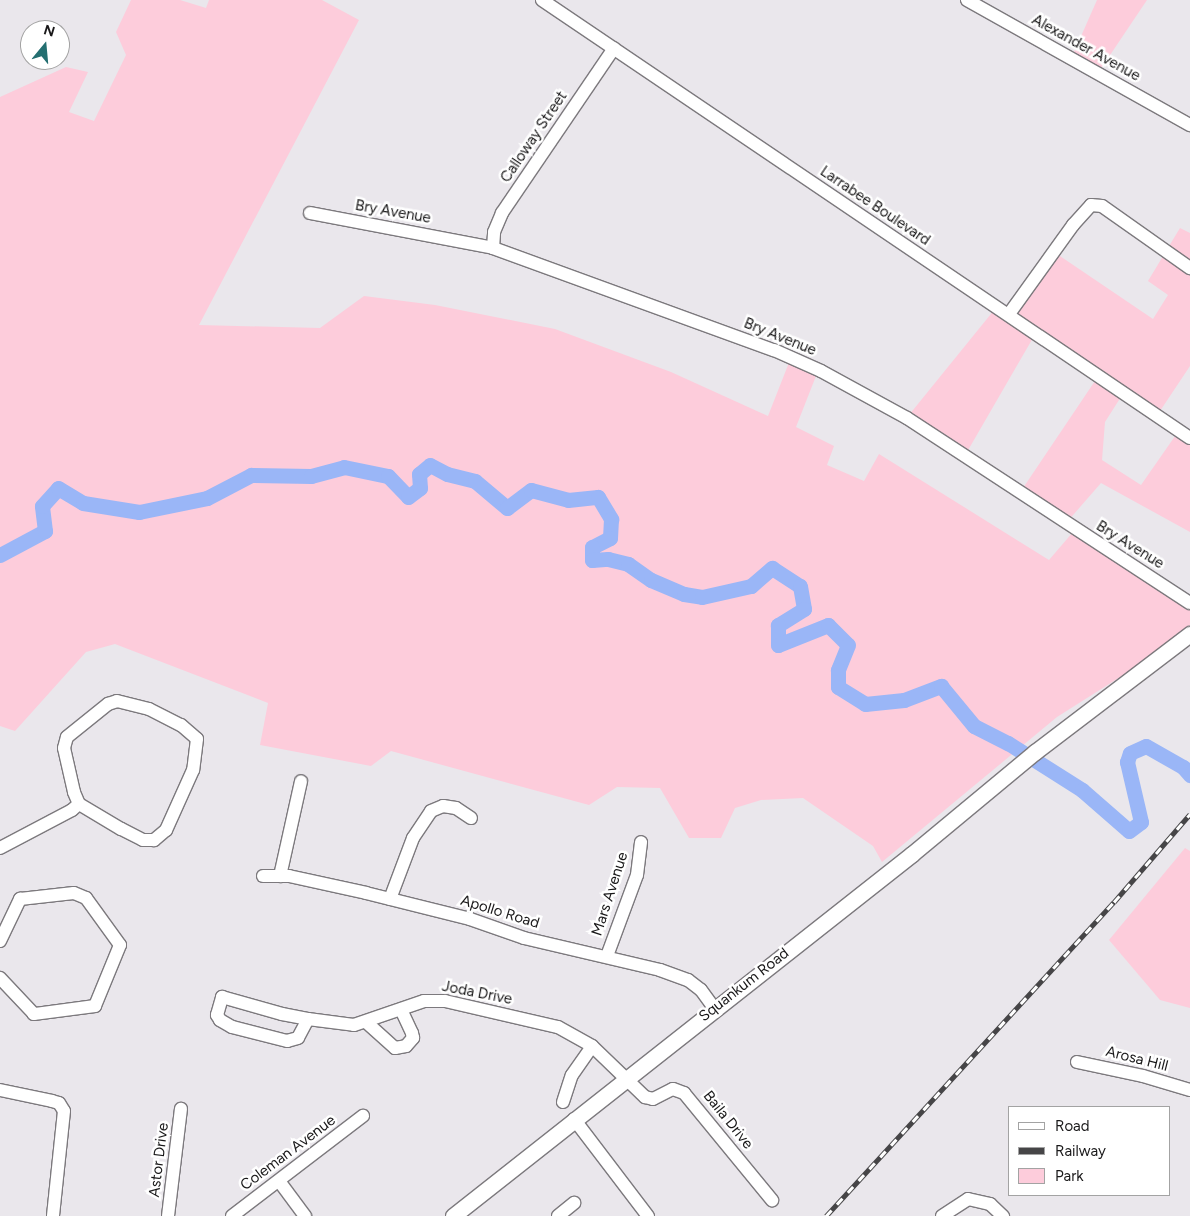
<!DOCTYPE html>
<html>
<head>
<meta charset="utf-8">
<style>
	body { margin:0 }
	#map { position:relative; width:1190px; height:1216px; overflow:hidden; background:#eae7ec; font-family:Figtree,sans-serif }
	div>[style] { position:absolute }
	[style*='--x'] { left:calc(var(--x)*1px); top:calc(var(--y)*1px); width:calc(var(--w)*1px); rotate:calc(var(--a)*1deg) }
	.green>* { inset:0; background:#fdccdb }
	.river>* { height:15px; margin:-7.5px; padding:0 7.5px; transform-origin:7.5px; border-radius:7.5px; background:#9ab6f7 }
	.roads { filter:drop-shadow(1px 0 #7c797d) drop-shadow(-1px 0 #7c797d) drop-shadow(0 1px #7c797d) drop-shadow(0 -1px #7c797d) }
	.minor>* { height:12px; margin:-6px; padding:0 6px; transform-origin:6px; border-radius:6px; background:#fff }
	.major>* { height:15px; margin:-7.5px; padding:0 7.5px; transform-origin:7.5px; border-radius:7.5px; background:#fff }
	.rail>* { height:4.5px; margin-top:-2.25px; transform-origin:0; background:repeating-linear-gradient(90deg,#fff 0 8px,#464547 0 16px); box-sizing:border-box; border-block:1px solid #464547 }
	span { translate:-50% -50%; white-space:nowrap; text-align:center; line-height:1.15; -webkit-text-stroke:5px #fff; paint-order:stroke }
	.street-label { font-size:15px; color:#191819 }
	.legend { position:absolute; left:1008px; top:1106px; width:162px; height:90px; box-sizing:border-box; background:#fff; border:1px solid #a3a3a3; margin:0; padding:6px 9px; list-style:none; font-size:15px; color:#191819 }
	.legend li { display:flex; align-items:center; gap:10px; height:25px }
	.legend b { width:25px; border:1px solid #a3a3a3 }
	.north { position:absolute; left:20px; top:20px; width:50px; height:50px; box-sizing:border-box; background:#fff; border:1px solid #a3a3a3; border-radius:50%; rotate:17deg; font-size:14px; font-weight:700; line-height:20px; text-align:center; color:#191819 }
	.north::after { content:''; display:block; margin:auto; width:18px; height:22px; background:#246f71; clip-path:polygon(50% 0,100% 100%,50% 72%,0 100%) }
</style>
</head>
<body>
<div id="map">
	<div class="green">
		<i style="clip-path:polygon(131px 0,180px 0,206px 8px,209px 0,322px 0,359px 20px,199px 325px,320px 328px,364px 296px,435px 305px,555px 329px,671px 372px,768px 416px,790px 360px,816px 376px,796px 427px,834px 446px,827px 465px,864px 481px,879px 454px,1049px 560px,1073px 532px,1190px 609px,1190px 625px,1147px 660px,1057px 717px,882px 862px,873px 846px,803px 798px,761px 800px,735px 808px,721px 838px,689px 838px,660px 788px,617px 787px,589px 805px,391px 751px,371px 766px,260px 745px,268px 703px,115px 644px,86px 652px,15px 731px,0 726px,0 97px,66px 67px,88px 72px,69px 112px,94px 121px,126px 55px,116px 32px)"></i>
		<i style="clip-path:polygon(1097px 0,1147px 0,1098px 73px,1071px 59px)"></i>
		<i style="clip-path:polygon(1180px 228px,1190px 233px,1190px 366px,1160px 411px,1126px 389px,1105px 422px,1102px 460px,1141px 485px,1180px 429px,1190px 436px,1190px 532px,1101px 483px,1067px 522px,1021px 491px,1101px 372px,1037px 331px,967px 452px,909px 415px,999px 304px,1013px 313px,1054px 252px,1153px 319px,1168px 295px,1148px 281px)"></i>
		<i style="clip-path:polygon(1185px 848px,1190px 851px,1190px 1008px,1160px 1000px,1109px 940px)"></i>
	</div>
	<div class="river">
		<i style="--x:0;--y:555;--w:51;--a:-28.1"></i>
		<i style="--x:45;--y:531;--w:25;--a:-97"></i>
		<i style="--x:42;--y:506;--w:24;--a:-48"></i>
		<i style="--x:58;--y:488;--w:29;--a:31"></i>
		<i style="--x:83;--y:503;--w:57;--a:9.1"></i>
		<i style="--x:139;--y:512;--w:69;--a:-11.6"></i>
		<i style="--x:207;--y:498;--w:50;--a:-27.6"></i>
		<i style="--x:251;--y:475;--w:60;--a:1"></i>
		<i style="--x:311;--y:476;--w:34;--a:-15"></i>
		<i style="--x:344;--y:467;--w:45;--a:11.6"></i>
		<i style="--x:388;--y:476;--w:29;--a:46"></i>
		<i style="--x:408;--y:497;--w:15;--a:-37"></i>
		<i style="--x:420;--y:488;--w:14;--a:-94"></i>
		<i style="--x:419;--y:474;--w:14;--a:-39"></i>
		<i style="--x:430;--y:465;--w:19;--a:28"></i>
		<i style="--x:447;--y:474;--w:29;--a:14"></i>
		<i style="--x:475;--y:481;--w:42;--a:40.2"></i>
		<i style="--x:507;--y:508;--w:30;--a:-37"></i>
		<i style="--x:531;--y:490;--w:38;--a:15"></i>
		<i style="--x:568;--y:500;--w:30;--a:-6"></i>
		<i style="--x:598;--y:497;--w:26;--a:59"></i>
		<i style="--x:611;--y:519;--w:19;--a:93"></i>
		<i style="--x:610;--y:538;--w:20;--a:153"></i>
		<i style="--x:592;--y:547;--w:13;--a:90"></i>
		<i style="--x:592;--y:560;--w:16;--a:-4"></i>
		<i style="--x:608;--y:559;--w:21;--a:14"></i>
		<i style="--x:628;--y:564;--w:28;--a:35"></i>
		<i style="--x:651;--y:580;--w:36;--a:23"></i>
		<i style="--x:684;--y:594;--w:18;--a:9"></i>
		<i style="--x:702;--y:597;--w:50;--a:-12.7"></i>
		<i style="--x:751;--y:586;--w:28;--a:-41"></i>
		<i style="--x:772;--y:568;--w:33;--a:33"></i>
		<i style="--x:800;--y:586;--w:23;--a:80"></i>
		<i style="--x:804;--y:609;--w:31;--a:148"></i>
		<i style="--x:778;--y:625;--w:20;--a:90"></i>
		<i style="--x:778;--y:645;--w:54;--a:-21.8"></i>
		<i style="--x:828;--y:625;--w:28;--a:45"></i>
		<i style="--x:848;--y:645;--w:27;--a:112"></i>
		<i style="--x:838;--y:670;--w:17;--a:90"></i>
		<i style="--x:838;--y:687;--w:32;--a:32"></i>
		<i style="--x:865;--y:704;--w:39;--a:-6"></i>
		<i style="--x:904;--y:700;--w:40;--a:-21"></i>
		<i style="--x:941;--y:686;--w:52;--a:50.5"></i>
		<i style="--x:974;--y:726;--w:38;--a:27"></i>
		<i style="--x:1008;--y:743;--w:88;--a:32.4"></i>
		<i style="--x:1082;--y:790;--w:62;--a:41.1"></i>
		<i style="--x:1129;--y:831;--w:15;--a:-37"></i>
		<i style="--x:1141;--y:822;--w:62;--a:-103.1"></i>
		<i style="--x:1127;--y:762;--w:9;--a:-72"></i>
		<i style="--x:1130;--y:753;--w:17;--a:-24"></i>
		<i style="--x:1146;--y:746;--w:43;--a:29.6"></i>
		<i style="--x:1183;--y:767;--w:11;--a:49"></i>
	</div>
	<div class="roads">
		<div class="minor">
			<i style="--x:542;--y:0;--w:782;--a:34.06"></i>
			<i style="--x:967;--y:0;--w:256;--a:29.3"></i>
			<i style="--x:310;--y:213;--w:186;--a:10.8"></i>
			<i style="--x:493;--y:248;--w:299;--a:20"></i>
			<i style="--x:774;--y:350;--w:51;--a:24.1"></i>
			<i style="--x:821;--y:371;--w:98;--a:28.7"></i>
			<i style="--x:907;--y:418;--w:338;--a:33.2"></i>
			<i style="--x:493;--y:248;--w:16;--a:-86"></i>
			<i style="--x:494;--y:232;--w:21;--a:-67"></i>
			<i style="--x:502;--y:213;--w:199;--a:-55.8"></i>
			<i style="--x:1009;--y:314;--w:110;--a:-54.3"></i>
			<i style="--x:1073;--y:225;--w:27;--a:-48"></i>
			<i style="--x:1091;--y:205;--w:11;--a:5"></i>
			<i style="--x:1102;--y:206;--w:108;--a:35.2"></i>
			<i style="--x:117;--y:701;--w:33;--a:14"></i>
			<i style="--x:149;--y:709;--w:36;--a:27"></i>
			<i style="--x:181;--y:725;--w:21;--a:41"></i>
			<i style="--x:197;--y:739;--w:31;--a:97"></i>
			<i style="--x:193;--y:770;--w:66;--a:114.2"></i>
			<i style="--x:166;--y:830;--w:16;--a:140"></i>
			<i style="--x:154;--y:840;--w:11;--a:180"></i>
			<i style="--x:143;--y:840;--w:25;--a:-153"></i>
			<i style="--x:121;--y:829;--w:49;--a:-149.2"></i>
			<i style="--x:79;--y:804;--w:13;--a:-113"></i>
			<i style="--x:74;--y:792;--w:45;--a:-102.8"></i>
			<i style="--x:64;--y:748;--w:11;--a:-75"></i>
			<i style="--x:67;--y:737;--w:53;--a:-38.8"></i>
			<i style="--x:108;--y:704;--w:9;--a:-18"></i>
			<i style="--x:0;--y:848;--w:81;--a:-27.8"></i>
			<i style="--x:72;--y:810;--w:9;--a:-41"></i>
			<i style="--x:263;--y:876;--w:26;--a:0"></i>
			<i style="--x:289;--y:876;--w:79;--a:12.4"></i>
			<i style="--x:366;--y:893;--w:107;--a:14"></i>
			<i style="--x:470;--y:919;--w:57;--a:19.4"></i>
			<i style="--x:524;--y:938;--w:140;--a:13.2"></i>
			<i style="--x:660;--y:970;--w:30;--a:20"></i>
			<i style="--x:688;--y:980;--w:16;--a:38"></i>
			<i style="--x:701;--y:990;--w:22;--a:54"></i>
			<i style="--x:280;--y:876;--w:97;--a:-77.5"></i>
			<i style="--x:390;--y:899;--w:65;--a:-69.3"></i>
			<i style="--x:413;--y:838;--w:32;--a:-56"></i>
			<i style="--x:431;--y:811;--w:13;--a:-23"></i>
			<i style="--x:443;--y:806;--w:13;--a:9"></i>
			<i style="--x:456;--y:808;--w:18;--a:34"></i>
			<i style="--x:0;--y:941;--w:47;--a:-64.5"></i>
			<i style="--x:20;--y:899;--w:54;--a:-6.3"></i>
			<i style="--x:74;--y:893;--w:13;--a:23"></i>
			<i style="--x:86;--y:898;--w:58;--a:54.1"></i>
			<i style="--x:120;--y:945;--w:66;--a:112.3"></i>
			<i style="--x:95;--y:1006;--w:62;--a:172.5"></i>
			<i style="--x:34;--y:1014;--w:50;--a:-133.4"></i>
			<i style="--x:607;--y:956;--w:86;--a:-69.7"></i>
			<i style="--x:637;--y:875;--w:33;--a:-83"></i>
			<i style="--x:222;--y:997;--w:62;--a:15.8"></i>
			<i style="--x:282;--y:1014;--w:26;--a:11"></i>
			<i style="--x:308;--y:1019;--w:21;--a:118"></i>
			<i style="--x:298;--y:1038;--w:11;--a:165"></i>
			<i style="--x:287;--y:1041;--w:57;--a:-165.7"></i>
			<i style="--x:232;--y:1027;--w:14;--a:-150"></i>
			<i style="--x:220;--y:1020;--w:6;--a:-121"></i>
			<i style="--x:217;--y:1015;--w:19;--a:-74"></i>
			<i style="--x:308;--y:1019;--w:46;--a:7.4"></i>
			<i style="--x:354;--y:1025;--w:74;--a:-18.9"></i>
			<i style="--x:424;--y:1001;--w:21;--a:0"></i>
			<i style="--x:445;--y:1001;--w:116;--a:13"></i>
			<i style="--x:558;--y:1027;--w:39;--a:29"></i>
			<i style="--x:592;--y:1046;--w:74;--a:43.9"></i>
			<i style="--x:645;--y:1097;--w:8;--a:14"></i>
			<i style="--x:653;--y:1099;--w:22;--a:-27"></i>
			<i style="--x:673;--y:1089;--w:12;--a:20"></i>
			<i style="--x:684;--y:1093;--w:139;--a:50.6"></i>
			<i style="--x:366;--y:1022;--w:39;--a:42"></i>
			<i style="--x:395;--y:1048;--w:11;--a:-10"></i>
			<i style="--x:406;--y:1046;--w:11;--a:-49"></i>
			<i style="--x:413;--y:1038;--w:5;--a:-101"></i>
			<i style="--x:412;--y:1033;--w:26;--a:-115"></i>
			<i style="--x:1077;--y:1062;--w:67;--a:12"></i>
			<i style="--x:1143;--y:1076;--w:49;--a:16.6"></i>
			<i style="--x:0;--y:1090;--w:53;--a:11.9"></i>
			<i style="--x:52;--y:1101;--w:7;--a:16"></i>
			<i style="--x:59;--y:1103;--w:9;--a:58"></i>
			<i style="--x:64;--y:1111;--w:106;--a:96"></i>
			<i style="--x:563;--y:1102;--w:28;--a:-72"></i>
			<i style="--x:572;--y:1075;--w:35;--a:-55"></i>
			<i style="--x:574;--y:1119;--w:122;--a:52.7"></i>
			<i style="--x:279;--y:1181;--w:44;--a:53.4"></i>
			<i style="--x:168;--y:1216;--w:108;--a:-83.1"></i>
			<i style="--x:232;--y:1216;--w:165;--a:-37.4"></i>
			<i style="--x:558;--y:1216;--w:21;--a:-39"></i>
			<i style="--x:942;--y:1216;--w:31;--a:-33"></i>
			<i style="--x:968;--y:1199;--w:23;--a:13"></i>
			<i style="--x:990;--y:1204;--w:18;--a:43"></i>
		</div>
		<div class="major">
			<i style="--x:453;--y:1216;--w:585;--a:-38.26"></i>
			<i style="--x:912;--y:854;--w:160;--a:-39.7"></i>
			<i style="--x:1035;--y:752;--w:195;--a:-37.3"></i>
		</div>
	</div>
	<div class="rail">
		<i style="--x:826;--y:1216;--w:426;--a:-47.5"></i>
		<i style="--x:1114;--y:902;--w:116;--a:-49.2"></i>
	</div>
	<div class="street-label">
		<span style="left:1086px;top:48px;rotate:29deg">Alexander Avenue</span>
		<span style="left:534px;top:137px;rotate:-56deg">Calloway Street</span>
		<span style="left:875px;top:206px;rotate:34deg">Larrabee Boulevard</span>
		<span style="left:393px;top:212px;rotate:10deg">Bry Avenue</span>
		<span style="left:780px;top:337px;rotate:22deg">Bry Avenue</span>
		<span style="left:1130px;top:545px;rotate:32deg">Bry Avenue</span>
		<span style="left:610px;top:894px;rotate:-72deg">Mars Avenue</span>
		<span style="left:500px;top:912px;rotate:17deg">Apollo Road</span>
		<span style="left:744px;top:985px;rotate:-38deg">Squankum Road</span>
		<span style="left:477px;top:993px;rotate:11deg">Joda Drive</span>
		<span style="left:1137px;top:1059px;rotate:14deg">Arosa Hill</span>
		<span style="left:728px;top:1120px;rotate:51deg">Baila Drive</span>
		<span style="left:288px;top:1153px;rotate:-37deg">Coleman Avenue</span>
		<span style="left:159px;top:1160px;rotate:-83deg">Astor Drive</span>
	</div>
	<ul class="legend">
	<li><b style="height:6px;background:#fff"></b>Road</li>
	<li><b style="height:6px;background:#464547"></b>Railway</li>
	<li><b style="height:14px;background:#fdccdb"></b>Park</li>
	</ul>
	<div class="north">N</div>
</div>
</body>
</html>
